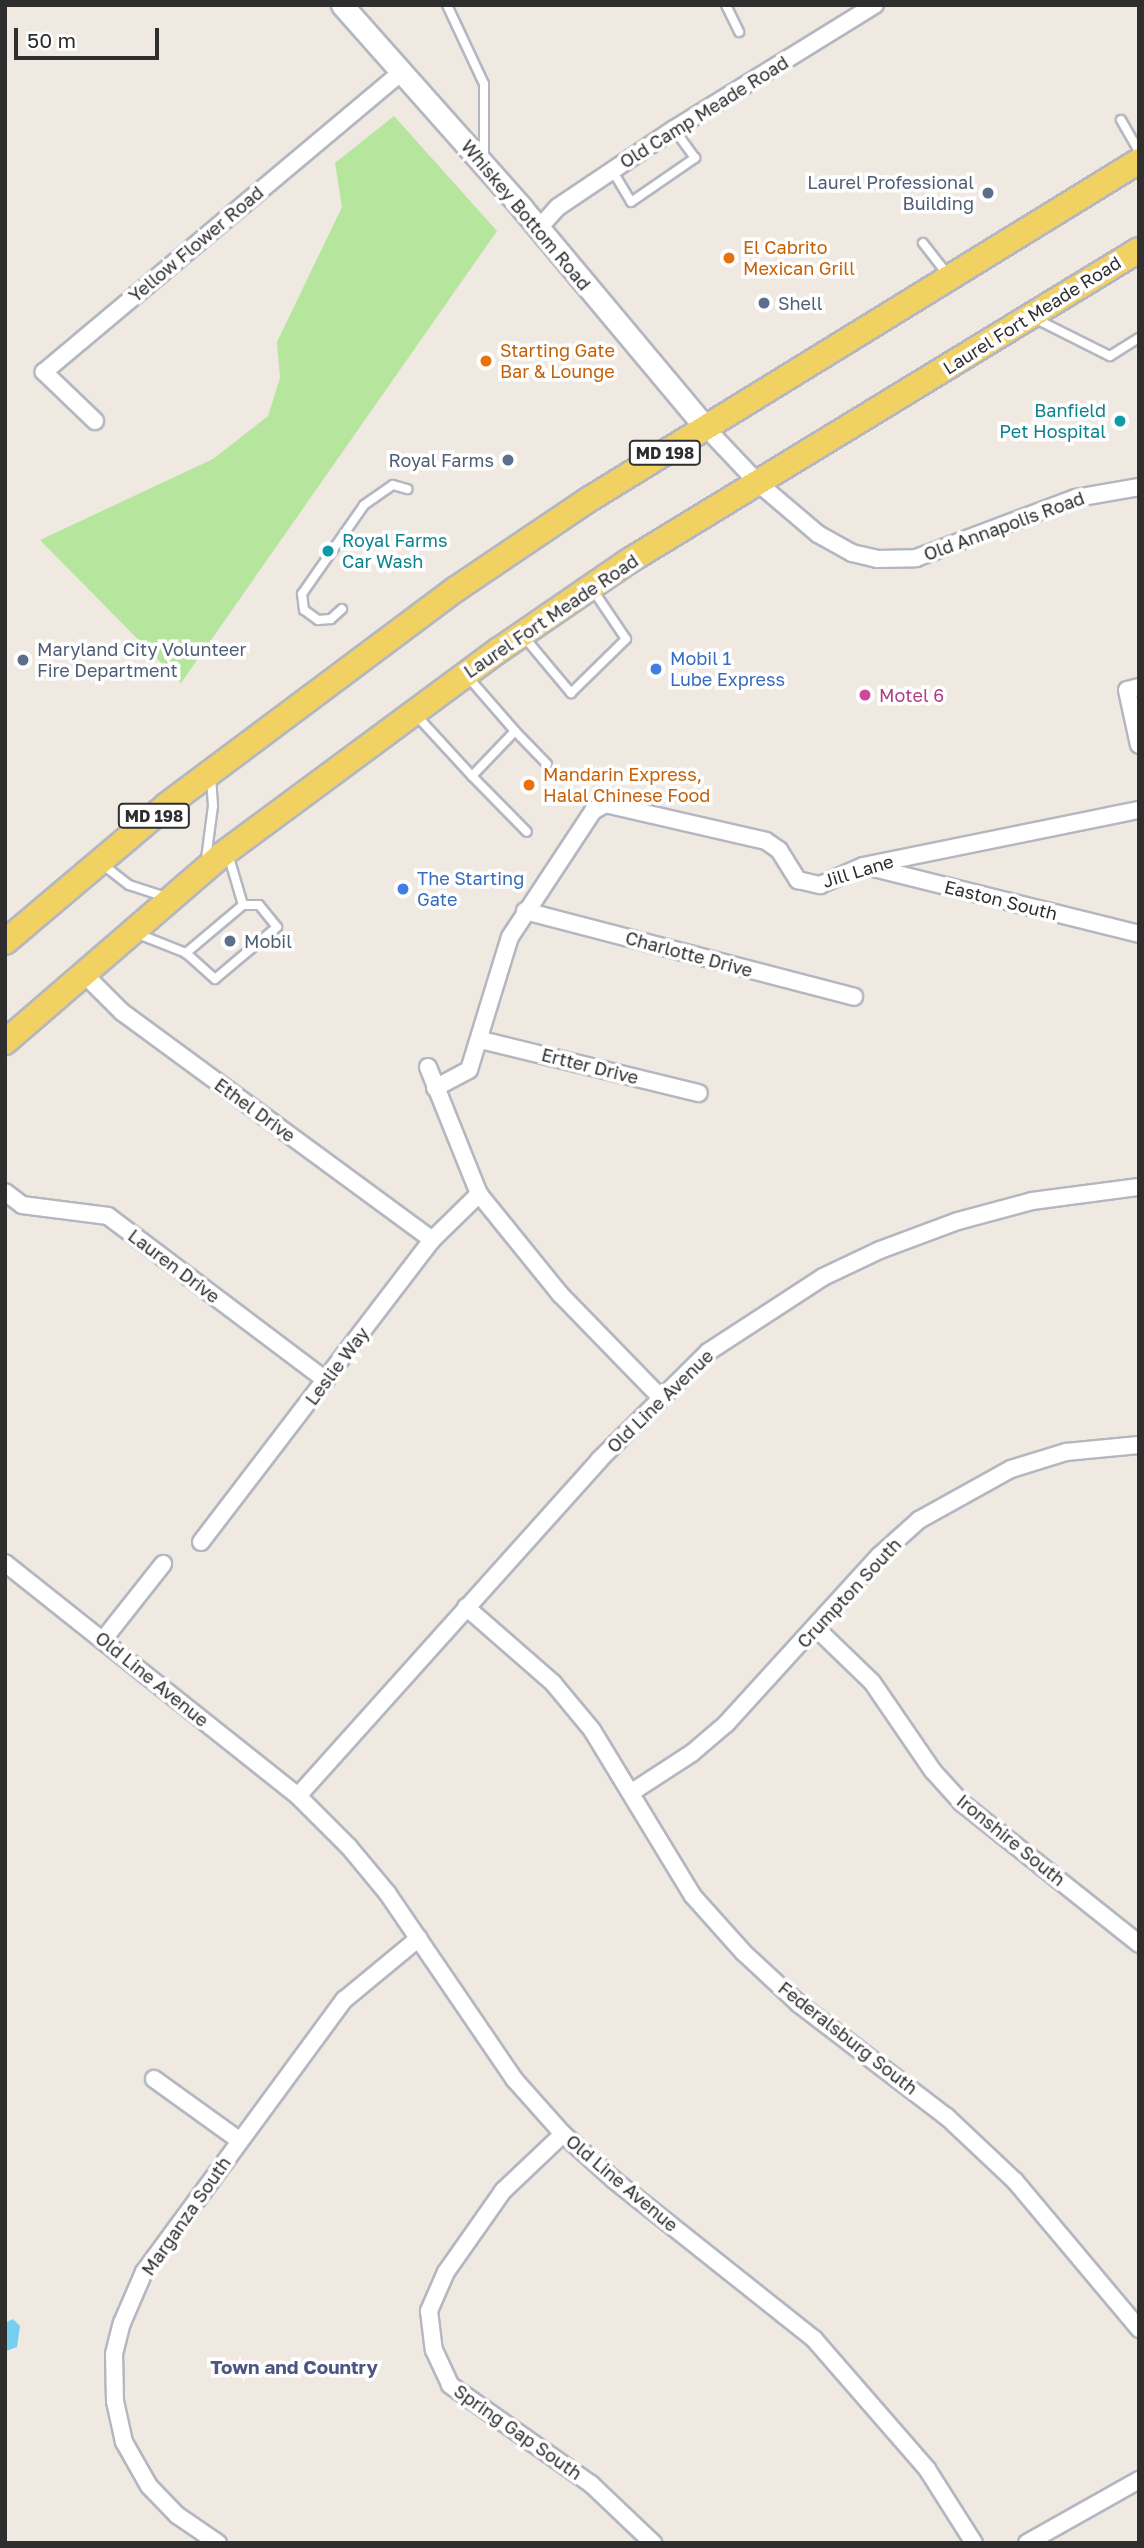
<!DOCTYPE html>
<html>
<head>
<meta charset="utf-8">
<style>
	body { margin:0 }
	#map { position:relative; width:1144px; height:2548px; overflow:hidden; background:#efe9e1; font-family:"Golos Text",sans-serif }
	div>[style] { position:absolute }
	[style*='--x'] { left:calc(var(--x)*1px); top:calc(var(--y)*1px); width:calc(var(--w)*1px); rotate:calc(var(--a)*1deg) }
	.green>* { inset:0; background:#b6e59e }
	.water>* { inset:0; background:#75cff0 }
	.roads { filter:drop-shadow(2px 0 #b4b7c1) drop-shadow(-2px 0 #b4b7c1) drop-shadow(0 2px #b4b7c1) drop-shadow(0 -2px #b4b7c1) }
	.lane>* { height:8px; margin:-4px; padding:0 4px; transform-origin:4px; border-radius:4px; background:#fff }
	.street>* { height:16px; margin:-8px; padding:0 8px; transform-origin:8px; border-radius:8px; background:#fff }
	.secondary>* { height:21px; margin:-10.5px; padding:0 10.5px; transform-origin:10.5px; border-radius:10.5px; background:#fff }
	.primary>* { height:24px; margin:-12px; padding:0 12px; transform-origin:12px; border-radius:12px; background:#f2d163 }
	.dots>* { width:19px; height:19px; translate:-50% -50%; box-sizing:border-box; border:4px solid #fff; border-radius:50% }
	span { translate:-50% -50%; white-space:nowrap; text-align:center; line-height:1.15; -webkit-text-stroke:7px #fff; paint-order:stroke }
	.shield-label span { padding:2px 5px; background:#fff; border:2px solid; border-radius:5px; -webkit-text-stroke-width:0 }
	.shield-label { font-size:16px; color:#2e2e2e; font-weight:700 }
	.street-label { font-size:18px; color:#2e2e2e }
	.service-label { font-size:18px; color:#4e5e75 }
	.right { translate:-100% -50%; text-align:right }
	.left { translate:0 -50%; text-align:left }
	.food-label { font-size:18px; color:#c56008 }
	.culture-label { font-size:18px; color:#0d838f }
	.shop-label { font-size:18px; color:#366cbe }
	.hotel-label { font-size:18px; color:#b23c85 }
	.neighbourhood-label { font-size:19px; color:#4d5680; font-weight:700 }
	.frame { position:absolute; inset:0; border:7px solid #2e2e2e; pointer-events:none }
	.scale { position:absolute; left:14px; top:28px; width:145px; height:32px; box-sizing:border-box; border:4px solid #2e2e2e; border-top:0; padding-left:9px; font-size:21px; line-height:24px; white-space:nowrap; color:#2e2e2e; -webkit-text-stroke:5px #fff; paint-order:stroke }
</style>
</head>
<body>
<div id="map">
	<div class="green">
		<i style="clip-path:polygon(394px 116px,497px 231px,181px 683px,40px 540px,213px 459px,268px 416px,280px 378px,277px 342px,342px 207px,335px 163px)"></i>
	</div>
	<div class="water">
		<i style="clip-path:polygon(13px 2319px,20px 2326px,17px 2347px,6px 2351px,5px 2323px)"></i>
	</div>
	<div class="roads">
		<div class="lane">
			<i style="--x:447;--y:5;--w:87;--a:64.9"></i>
			<i style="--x:484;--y:84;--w:74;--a:90"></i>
			<i style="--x:726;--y:5;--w:30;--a:64"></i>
			<i style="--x:1121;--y:120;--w:36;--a:60"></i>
			<i style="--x:612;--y:170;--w:37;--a:59"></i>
			<i style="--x:631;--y:202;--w:78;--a:-34.5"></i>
			<i style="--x:695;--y:158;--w:36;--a:-126"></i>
			<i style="--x:923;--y:243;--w:41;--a:52"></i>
			<i style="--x:1034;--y:318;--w:85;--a:26.6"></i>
			<i style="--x:1110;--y:356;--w:34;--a:-32"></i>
			<i style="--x:342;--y:609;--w:15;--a:138"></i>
			<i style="--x:331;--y:619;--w:13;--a:176"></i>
			<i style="--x:318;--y:620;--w:17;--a:-144"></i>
			<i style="--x:304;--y:610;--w:16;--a:-97"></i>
			<i style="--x:302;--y:594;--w:108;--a:-55.1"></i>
			<i style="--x:364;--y:505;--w:35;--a:-35"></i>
			<i style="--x:393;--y:485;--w:15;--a:16"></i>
			<i style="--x:525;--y:638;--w:72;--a:50.1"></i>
			<i style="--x:571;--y:693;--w:77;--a:-44.5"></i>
			<i style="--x:626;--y:639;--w:59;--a:-124"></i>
			<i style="--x:416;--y:715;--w:83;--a:47.4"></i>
			<i style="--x:472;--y:776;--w:62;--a:-46.3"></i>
			<i style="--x:515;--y:731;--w:73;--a:-131.1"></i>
			<i style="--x:515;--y:731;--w:46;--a:45.9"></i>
			<i style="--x:472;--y:776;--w:78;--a:45.5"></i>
			<i style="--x:228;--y:854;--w:53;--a:73.6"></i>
			<i style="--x:206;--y:859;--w:53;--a:-82.5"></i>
			<i style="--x:213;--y:806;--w:28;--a:-94"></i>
			<i style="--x:102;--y:864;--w:34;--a:38"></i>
			<i style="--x:129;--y:885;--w:40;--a:18"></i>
			<i style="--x:138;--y:934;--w:52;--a:21.6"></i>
			<i style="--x:186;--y:953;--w:39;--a:42"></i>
			<i style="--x:215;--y:979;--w:81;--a:-40"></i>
			<i style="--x:277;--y:927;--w:28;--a:-129"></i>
			<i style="--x:259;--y:905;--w:16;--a:180"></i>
			<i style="--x:243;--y:905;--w:75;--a:139.9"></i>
		</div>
		<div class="street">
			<i style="--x:539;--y:228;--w:28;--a:-48"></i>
			<i style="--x:558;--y:207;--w:140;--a:-33.9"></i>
			<i style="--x:674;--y:129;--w:236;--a:-31.7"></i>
			<i style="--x:95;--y:421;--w:71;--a:-136.1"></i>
			<i style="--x:44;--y:372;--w:468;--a:-40"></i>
			<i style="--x:706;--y:428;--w:76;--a:46.6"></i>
			<i style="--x:758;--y:483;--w:79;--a:40.4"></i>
			<i style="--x:818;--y:534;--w:39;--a:29"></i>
			<i style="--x:852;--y:553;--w:26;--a:13"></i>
			<i style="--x:877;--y:559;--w:39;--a:-1"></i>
			<i style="--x:916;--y:558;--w:171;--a:-20.6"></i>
			<i style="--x:1076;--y:498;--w:64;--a:-9.9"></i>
			<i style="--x:1139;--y:687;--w:12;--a:166"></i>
			<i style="--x:1127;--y:690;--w:56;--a:77.7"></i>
			<i style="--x:869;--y:867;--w:278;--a:13.9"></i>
			<i style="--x:525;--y:911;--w:340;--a:14.6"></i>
			<i style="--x:83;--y:973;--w:55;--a:45"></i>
			<i style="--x:122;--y:1012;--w:385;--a:36.3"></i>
			<i style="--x:481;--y:1040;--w:224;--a:13.7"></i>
			<i style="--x:428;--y:1067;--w:137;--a:68.1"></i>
			<i style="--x:479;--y:1194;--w:129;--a:51"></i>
			<i style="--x:560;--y:1294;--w:144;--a:45.8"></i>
			<i style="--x:435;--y:1088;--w:38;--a:-28"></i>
			<i style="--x:469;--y:1070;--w:139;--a:-72.9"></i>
			<i style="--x:510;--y:937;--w:151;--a:-56.6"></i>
			<i style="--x:593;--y:811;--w:14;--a:-30"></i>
			<i style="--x:605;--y:804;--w:165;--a:12.9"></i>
			<i style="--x:766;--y:841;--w:16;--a:35"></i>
			<i style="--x:779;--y:850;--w:36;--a:58"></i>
			<i style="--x:798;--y:880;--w:23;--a:13"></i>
			<i style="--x:820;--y:885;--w:47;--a:-23.8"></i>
			<i style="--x:863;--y:866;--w:282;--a:-11.5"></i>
			<i style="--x:5;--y:1192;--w:21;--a:37"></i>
			<i style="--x:22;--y:1205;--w:87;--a:7.3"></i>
			<i style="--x:108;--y:1216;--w:273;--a:37"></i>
			<i style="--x:201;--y:1542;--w:380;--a:-52.6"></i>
			<i style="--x:432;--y:1240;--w:66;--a:-44.4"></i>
			<i style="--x:5;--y:1563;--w:374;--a:38.5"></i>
			<i style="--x:298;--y:1796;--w:72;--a:45"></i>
			<i style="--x:349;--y:1847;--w:61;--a:50.3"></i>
			<i style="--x:388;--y:1894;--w:224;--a:55.7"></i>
			<i style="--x:514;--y:2079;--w:74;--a:48.3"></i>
			<i style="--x:563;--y:2134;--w:69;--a:42"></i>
			<i style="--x:614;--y:2180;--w:256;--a:38.5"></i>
			<i style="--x:814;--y:2339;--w:172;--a:49"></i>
			<i style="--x:927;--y:2469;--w:88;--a:57.6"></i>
			<i style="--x:466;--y:1607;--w:116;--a:41.1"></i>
			<i style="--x:553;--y:1683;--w:61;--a:50.3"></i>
			<i style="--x:592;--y:1730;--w:194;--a:58.7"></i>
			<i style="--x:693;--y:1896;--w:75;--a:48.2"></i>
			<i style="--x:743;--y:1952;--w:76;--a:42.9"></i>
			<i style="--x:799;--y:2004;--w:186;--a:37.4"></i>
			<i style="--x:947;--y:2117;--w:93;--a:43.3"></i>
			<i style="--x:1015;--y:2181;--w:193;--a:50"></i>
			<i style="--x:816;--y:1628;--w:78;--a:44"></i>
			<i style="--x:872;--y:1682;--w:108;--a:55.6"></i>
			<i style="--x:933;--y:1771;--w:43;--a:47.8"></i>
			<i style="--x:962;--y:1803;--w:226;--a:38.5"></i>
			<i style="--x:103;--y:1640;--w:97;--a:-51.7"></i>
			<i style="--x:632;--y:1792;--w:72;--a:-33"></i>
			<i style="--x:692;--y:1753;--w:45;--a:-40.5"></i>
			<i style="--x:726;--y:1724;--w:227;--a:-47.7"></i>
			<i style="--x:879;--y:1556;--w:54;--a:-42"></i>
			<i style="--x:919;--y:1520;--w:105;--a:-29"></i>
			<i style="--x:1011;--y:1469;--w:58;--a:-17.2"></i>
			<i style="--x:1066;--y:1452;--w:73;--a:-5.5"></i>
			<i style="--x:298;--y:1796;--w:451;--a:-48.1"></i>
			<i style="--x:599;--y:1460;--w:153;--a:-44.7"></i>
			<i style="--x:708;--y:1352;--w:137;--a:-33.1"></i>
			<i style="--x:823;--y:1277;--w:63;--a:-25.3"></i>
			<i style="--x:880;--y:1250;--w:83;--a:-20.4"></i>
			<i style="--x:958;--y:1221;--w:77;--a:-15.1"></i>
			<i style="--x:1032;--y:1201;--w:108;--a:-7.5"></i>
			<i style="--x:154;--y:2079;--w:105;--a:35.7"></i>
			<i style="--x:563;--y:2134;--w:83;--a:136.5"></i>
			<i style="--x:503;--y:2191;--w:99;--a:125.1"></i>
			<i style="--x:446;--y:2272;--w:43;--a:113.6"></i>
			<i style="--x:429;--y:2311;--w:39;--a:83"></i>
			<i style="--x:434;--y:2350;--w:38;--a:65"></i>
			<i style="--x:450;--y:2385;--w:172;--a:35.1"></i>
			<i style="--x:591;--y:2484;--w:86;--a:43.6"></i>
			<i style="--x:218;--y:2543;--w:50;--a:-145.7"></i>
			<i style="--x:177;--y:2515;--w:40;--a:-134"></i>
			<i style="--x:149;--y:2486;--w:51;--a:-119.6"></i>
			<i style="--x:124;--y:2442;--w:42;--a:-102.4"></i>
			<i style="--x:115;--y:2401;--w:47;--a:-91.2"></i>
			<i style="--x:114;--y:2354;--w:32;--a:-76"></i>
			<i style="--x:122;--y:2323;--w:56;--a:-66.7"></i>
			<i style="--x:144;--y:2272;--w:338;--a:-53.7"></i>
			<i style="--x:344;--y:2000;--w:97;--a:-39.6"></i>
			<i style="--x:1027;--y:2543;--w:129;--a:-29.4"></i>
		</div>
		<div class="secondary">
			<i style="--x:342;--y:5;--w:271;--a:48.4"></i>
			<i style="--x:522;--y:208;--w:287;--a:50.1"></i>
		</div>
		<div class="primary">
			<i style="--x:5;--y:942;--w:212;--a:-40.2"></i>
			<i style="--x:167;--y:805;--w:361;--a:-36.8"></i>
			<i style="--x:456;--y:589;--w:159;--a:-34"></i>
			<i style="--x:588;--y:500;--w:647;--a:-31.6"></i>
			<i style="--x:5;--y:1042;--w:283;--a:-40.8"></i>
			<i style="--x:219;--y:857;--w:348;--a:-36.5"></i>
			<i style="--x:499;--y:650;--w:158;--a:-34.4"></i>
			<i style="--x:629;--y:561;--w:597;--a:-31.38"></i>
		</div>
	</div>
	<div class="dots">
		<i style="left:988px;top:193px;background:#5c6f8a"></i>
		<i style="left:729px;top:258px;background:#e8710a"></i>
		<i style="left:764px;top:303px;background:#5c6f8a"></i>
		<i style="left:486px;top:361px;background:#e8710a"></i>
		<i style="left:1120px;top:421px;background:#0f9aa8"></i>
		<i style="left:508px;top:460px;background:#5c6f8a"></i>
		<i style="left:328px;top:551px;background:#0f9aa8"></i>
		<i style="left:23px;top:660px;background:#5c6f8a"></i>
		<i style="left:656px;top:669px;background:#3f7fe0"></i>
		<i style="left:865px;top:695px;background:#d1479c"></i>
		<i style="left:529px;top:785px;background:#e8710a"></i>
		<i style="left:403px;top:889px;background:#3f7fe0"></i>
		<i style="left:230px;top:941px;background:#5c6f8a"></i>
	</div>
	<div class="shield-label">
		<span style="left:665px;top:453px">MD 198</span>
		<span style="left:154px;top:816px">MD 198</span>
	</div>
	<div class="street-label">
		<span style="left:704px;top:112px;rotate:-32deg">Old Camp Meade Road</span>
		<span style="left:526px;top:215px;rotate:50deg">Whiskey Bottom Road</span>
		<span style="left:196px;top:244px;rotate:-40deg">Yellow Flower Road</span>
		<span style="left:1032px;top:315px;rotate:-32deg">Laurel Fort Meade Road</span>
		<span style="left:1004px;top:526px;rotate:-20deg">Old Annapolis Road</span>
		<span style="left:551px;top:616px;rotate:-34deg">Laurel Fort Meade Road</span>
		<span style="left:858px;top:871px;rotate:-17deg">Jill Lane</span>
		<span style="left:1001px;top:900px;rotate:14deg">Easton South</span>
		<span style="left:689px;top:954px;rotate:15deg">Charlotte Drive</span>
		<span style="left:590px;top:1066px;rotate:14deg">Ertter Drive</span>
		<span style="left:255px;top:1110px;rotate:36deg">Ethel Drive</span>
		<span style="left:174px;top:1266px;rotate:37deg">Lauren Drive</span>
		<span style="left:337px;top:1366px;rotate:-53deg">Leslie Way</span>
		<span style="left:660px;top:1401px;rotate:-44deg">Old Line Avenue</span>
		<span style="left:849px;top:1593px;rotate:-47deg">Crumpton South</span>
		<span style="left:152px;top:1679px;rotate:39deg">Old Line Avenue</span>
		<span style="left:1011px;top:1840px;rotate:39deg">Ironshire South</span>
		<span style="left:848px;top:2038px;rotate:38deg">Federalsburg South</span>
		<span style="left:622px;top:2183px;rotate:40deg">Old Line Avenue</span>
		<span style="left:186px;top:2216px;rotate:-55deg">Marganza South</span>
		<span style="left:518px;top:2432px;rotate:35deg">Spring Gap South</span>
	</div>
	<div class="service-label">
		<span class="right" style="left:974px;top:193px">Laurel Professional<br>Building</span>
		<span class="left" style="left:778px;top:303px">Shell</span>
		<span class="right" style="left:494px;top:460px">Royal Farms</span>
		<span class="left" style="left:37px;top:660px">Maryland City Volunteer<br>Fire Department</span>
		<span class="left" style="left:244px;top:941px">Mobil</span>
	</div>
	<div class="food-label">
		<span class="left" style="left:743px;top:258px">El Cabrito<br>Mexican Grill</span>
		<span class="left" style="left:500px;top:361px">Starting Gate<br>Bar &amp; Lounge</span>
		<span class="left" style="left:543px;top:785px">Mandarin Express,<br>Halal Chinese Food</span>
	</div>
	<div class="culture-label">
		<span class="right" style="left:1106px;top:421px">Banfield<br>Pet Hospital</span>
		<span class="left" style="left:342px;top:551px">Royal Farms<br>Car Wash</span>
	</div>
	<div class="shop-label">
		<span class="left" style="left:670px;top:669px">Mobil 1<br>Lube Express</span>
		<span class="left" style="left:417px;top:889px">The Starting<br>Gate</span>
	</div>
	<div class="hotel-label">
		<span class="left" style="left:879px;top:695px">Motel 6</span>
	</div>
	<div class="neighbourhood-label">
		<span style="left:294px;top:2367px">Town and Country</span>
	</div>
	<div class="frame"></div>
	<div class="scale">50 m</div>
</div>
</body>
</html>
